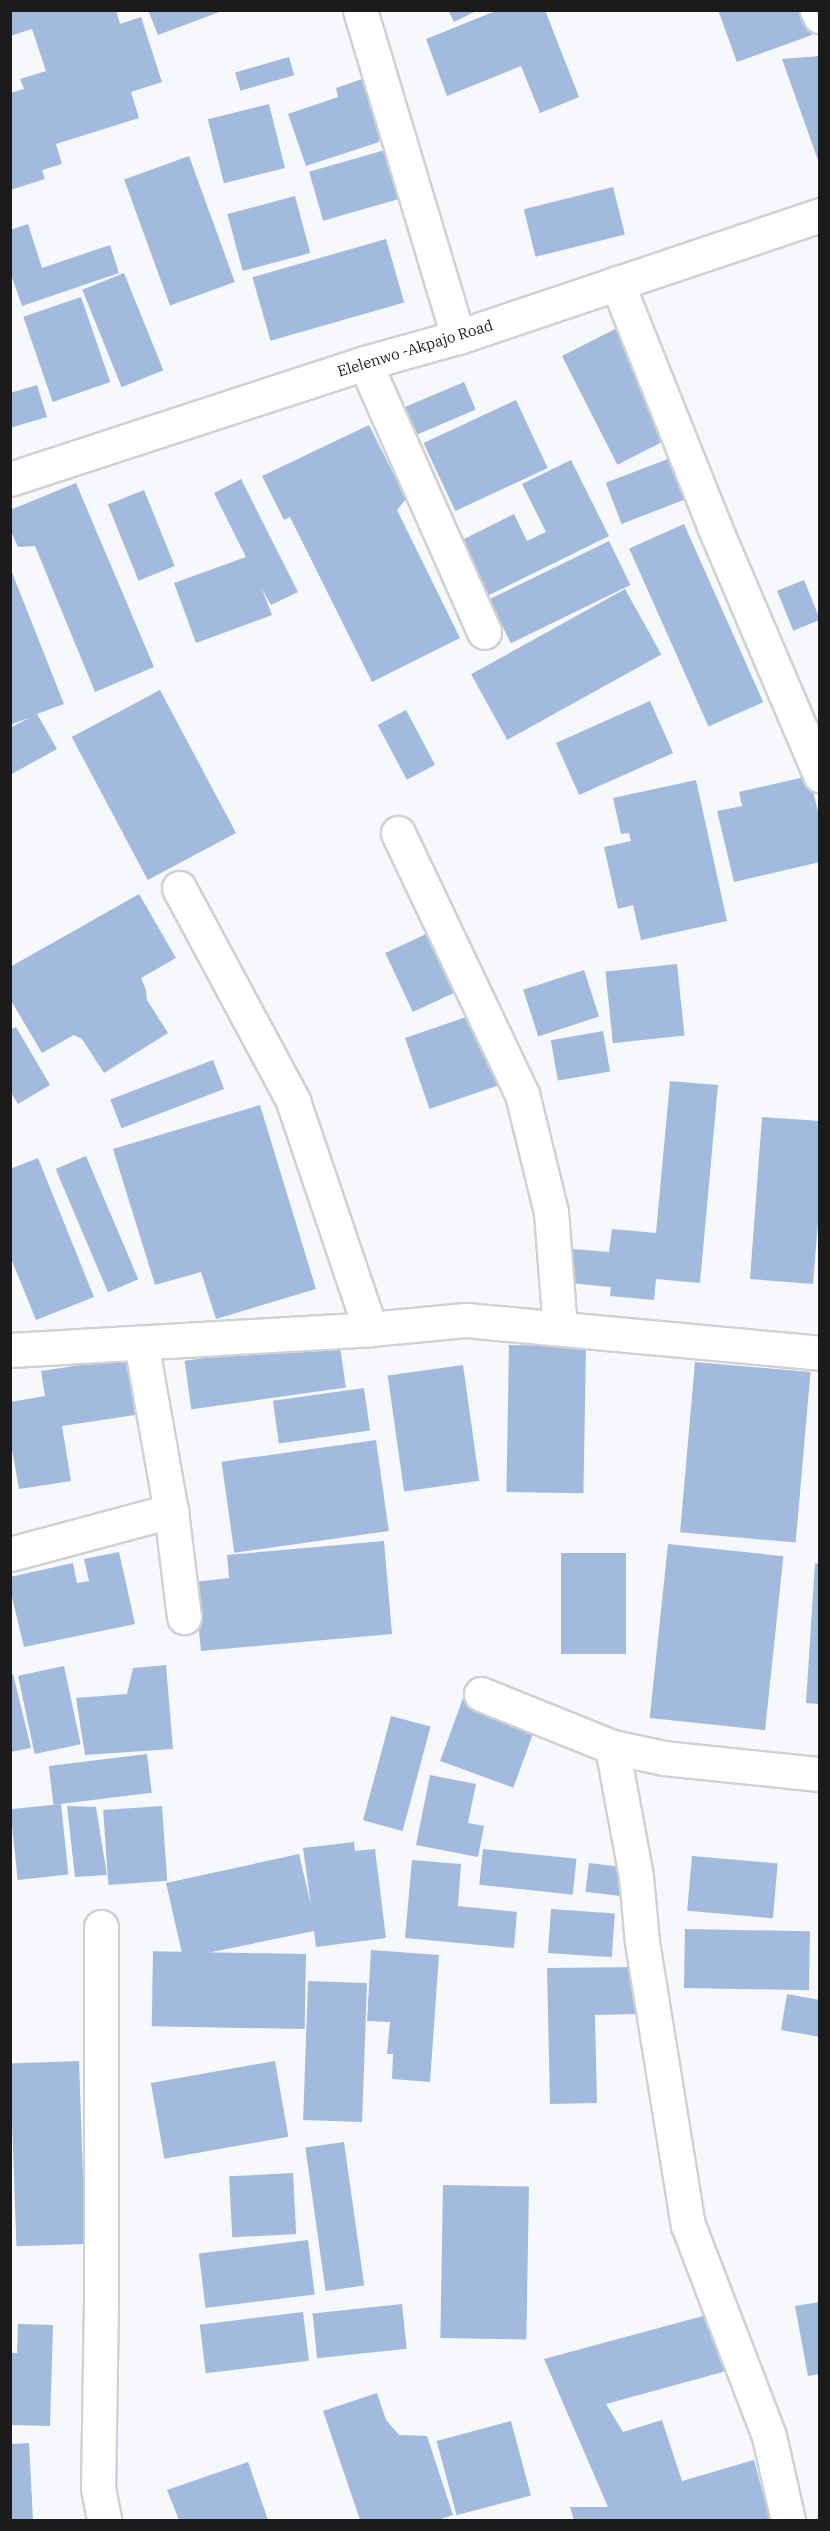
<!DOCTYPE html>
<html>
<head>
<meta charset="utf-8">
<style>
	body { margin:0 }
	#map { position:relative; width:830px; height:2531px; overflow:hidden; background:#f6f8fb; font-family:"IBM Plex Serif",serif }
	div>[style] { position:absolute }
	[style*='--x'] { left:calc(var(--x)*1px); top:calc(var(--y)*1px); width:calc(var(--w)*1px); rotate:calc(var(--a)*1deg) }
	.building>* { inset:0; background:#a3badf; transform-origin:0 0 }
	.roads { filter:drop-shadow(2px 0 #cfd1d3) drop-shadow(-2px 0 #cfd1d3) drop-shadow(0 2px #cfd1d3) drop-shadow(0 -2px #cfd1d3) }
	.minor>* { height:33px; margin:-16.5px; padding:0 16.5px; transform-origin:16.5px; border-radius:16.5px; background:#fff }
	span { translate:-50% -50%; white-space:nowrap; text-align:center; line-height:1.15; -webkit-text-stroke:4.5px #fff; paint-order:stroke }
	.street-label { font-size:15px; color:#1b1b1c }
	.frame { position:absolute; inset:0; border:12px solid #1b1b1c; pointer-events:none }
</style>
</head>
<body>
<div id="map">
	<div class="building">
		<i style="clip-path:polygon(10px 10px,116px 10px,120px 24px,141px 17px,162px 82px,131px 92px,139px 118px,56px 144px,62px 164px,42px 170px,45px 179px,10px 190px,10px 93px,24px 89px,20px 79px,46px 71px,32px 29px,10px 36px)"></i>
		<i style="clip-path:polygon(148px 10px,222px 10px,222px 11px,158px 35px)"></i>
		<i style="clip-path:polygon(448px 10px,478px 10px,454px 22px)"></i>
		<i style="clip-path:polygon(498px 10px,545px 10px,579px 97px,540px 113px,521px 66px,447px 96px,426px 39px)"></i>
		<i style="clip-path:polygon(718px 10px,803px 10px,812px 35px,737px 62px)"></i>
		<i style="clip-path:polygon(820px 56px,820px 163px,819px 163px,782px 59px)"></i>
		<i style="left:289px;top:57px;width:19px;height:56px;rotate:74deg"></i>
		<i style="clip-path:polygon(365px 78px,380px 132px,379px 142px,306px 166px,288px 114px,338px 97px,336px 88px)"></i>
		<i style="left:269px;top:104px;width:66px;height:63px;rotate:76deg"></i>
		<i style="left:385px;top:150px;width:51px;height:79px;rotate:74deg"></i>
		<i style="left:189px;top:156px;width:134px;height:69px;rotate:70deg"></i>
		<i style="left:613px;top:187px;width:49px;height:92px;rotate:76deg"></i>
		<i style="left:295px;top:196px;width:59px;height:70px;rotate:75deg"></i>
		<i style="clip-path:polygon(28px 224px,42px 268px,110px 245px,119px 273px,22px 306px,10px 272px,10px 230px)"></i>
		<i style="left:386px;top:239px;width:66px;height:139px;rotate:74deg"></i>
		<i style="left:124px;top:273px;width:105px;height:45px;rotate:68deg"></i>
		<i style="left:81px;top:297px;width:90px;height:61px;rotate:71deg"></i>
		<i style="left:619px;top:327px;width:122px;height:64px;rotate:63deg"></i>
		<i style="left:464px;top:382px;width:30px;height:68px;rotate:67deg"></i>
		<i style="clip-path:polygon(37px 385px,47px 417px,10px 428px,10px 393px)"></i>
		<i style="left:516px;top:400px;width:75px;height:102px;rotate:65deg"></i>
		<i style="clip-path:polygon(369px 425px,406px 499px,397px 510px,460px 638px,372px 682px,290px 517px,284px 520px,262px 476px)"></i>
		<i style="left:673px;top:457px;width:44px;height:72px;rotate:69deg"></i>
		<i style="clip-path:polygon(571px 460px,609px 536px,481px 599px,454px 544px,514px 514px,527px 541px,546px 532px,522px 484px)"></i>
		<i style="clip-path:polygon(241px 479px,298px 592px,271px 605px,262px 589px,272px 615px,196px 643px,174px 583px,246px 557px,214px 493px)"></i>
		<i style="clip-path:polygon(76px 483px,154px 667px,95px 692px,35px 546px,18px 547px,10px 529px,10px 510px)"></i>
		<i style="left:144px;top:490px;width:82px;height:39px;rotate:68deg"></i>
		<i style="left:684px;top:524px;width:195px;height:60px;rotate:66deg"></i>
		<i style="left:609px;top:541px;width:49px;height:133px;rotate:64deg"></i>
		<i style="clip-path:polygon(11px 570px,64px 704px,37px 714px,57px 749px,10px 775px,10px 728px,31px 717px,10px 725px)"></i>
		<i style="left:804px;top:580px;width:43px;height:29px;rotate:68deg"></i>
		<i style="left:625px;top:589px;width:75px;height:176px;rotate:61deg"></i>
		<i style="left:160px;top:690px;width:162px;height:100px;rotate:62deg"></i>
		<i style="left:650px;top:701px;width:57px;height:103px;rotate:66deg"></i>
		<i style="left:406px;top:710px;width:62px;height:32px;rotate:62deg"></i>
		<i style="clip-path:polygon(809px 776px,820px 819px,820px 862px,734px 882px,717px 811px,742px 806px,739px 792px)"></i>
		<i style="clip-path:polygon(696px 780px,727px 921px,641px 940px,633px 905px,618px 909px,604px 847px,631px 841px,629px 833px,621px 834px,613px 798px)"></i>
		<i style="clip-path:polygon(139px 894px,176px 958px,141px 978px,146px 990px,147px 1000px,168px 1033px,104px 1073px,82px 1039px,74px 1035px,42px 1053px,10px 999px,10px 967px)"></i>
		<i style="left:437px;top:929px;width:65px;height:57px;rotate:65deg"></i>
		<i style="left:677px;top:964px;width:72px;height:72px;rotate:84deg"></i>
		<i style="left:584px;top:970px;width:49px;height:64px;rotate:72deg"></i>
		<i style="left:475px;top:1014px;width:75px;height:74px;rotate:71deg"></i>
		<i style="clip-path:polygon(16px 1027px,50px 1085px,18px 1104px,10px 1091px,10px 1030px)"></i>
		<i style="left:603px;top:1031px;width:41px;height:53px;rotate:80deg"></i>
		<i style="left:213px;top:1060px;width:31px;height:110px;rotate:69deg"></i>
		<i style="clip-path:polygon(670px 1081px,718px 1085px,700px 1283px,656px 1279px,654px 1300px,610px 1296px,611px 1287px,570px 1283px,573px 1249px,609px 1252px,612px 1229px,656px 1233px)"></i>
		<i style="clip-path:polygon(260px 1105px,316px 1289px,216px 1319px,201px 1272px,155px 1285px,113px 1149px)"></i>
		<i style="clip-path:polygon(762px 1117px,820px 1121px,820px 1198px,813px 1284px,750px 1279px)"></i>
		<i style="left:86px;top:1156px;width:134px;height:33px;rotate:67deg"></i>
		<i style="clip-path:polygon(38px 1158px,94px 1297px,36px 1320px,10px 1256px,10px 1169px)"></i>
		<i style="left:339px;top:1339px;width:49px;height:156px;rotate:82deg"></i>
		<i style="left:509px;top:1345px;width:77px;height:147px;rotate:1deg"></i>
		<i style="clip-path:polygon(126px 1358px,135px 1415px,62px 1426px,71px 1481px,19px 1489px,10px 1438px,10px 1402px,45px 1396px,41px 1371px)"></i>
		<i style="left:695px;top:1362px;width:116px;height:171px;rotate:5deg"></i>
		<i style="left:463px;top:1365px;width:117px;height:76px;rotate:82deg"></i>
		<i style="left:364px;top:1388px;width:43px;height:92px;rotate:82deg"></i>
		<i style="left:376px;top:1440px;width:92px;height:156px;rotate:82deg"></i>
		<i style="clip-path:polygon(384px 1541px,392px 1634px,201px 1651px,194px 1582px,229px 1578px,227px 1555px)"></i>
		<i style="left:668px;top:1544px;width:116px;height:175px;rotate:6deg"></i>
		<i style="clip-path:polygon(119px 1552px,135px 1624px,24px 1647px,10px 1589px,10px 1577px,73px 1563px,77px 1583px,89px 1581px,84px 1559px)"></i>
		<i style="left:626px;top:1553px;width:101px;height:65px;rotate:90deg"></i>
		<i style="clip-path:polygon(815px 1563px,820px 1564px,820px 1704px,806px 1703px)"></i>
		<i style="clip-path:polygon(166px 1665px,173px 1749px,85px 1755px,76px 1698px,127px 1694px,133px 1668px)"></i>
		<i style="left:64px;top:1666px;width:80px;height:47px;rotate:78deg"></i>
		<i style="clip-path:polygon(13px 1674px,31px 1748px,10px 1752px,10px 1675px)"></i>
		<i style="left:463px;top:1698px;width:78px;height:67px;rotate:20deg"></i>
		<i style="left:391px;top:1716px;width:41px;height:108px;rotate:15deg"></i>
		<i style="left:147px;top:1754px;width:39px;height:99px;rotate:83deg"></i>
		<i style="clip-path:polygon(430px 1775px,476px 1784px,468px 1823px,484px 1826px,478px 1857px,416px 1845px)"></i>
		<i style="left:61px;top:1804px;width:71px;height:51px;rotate:84deg"></i>
		<i style="clip-path:polygon(67px 1806px,96px 1807px,107px 1875px,75px 1877px)"></i>
		<i style="left:162px;top:1806px;width:75px;height:59px;rotate:86deg"></i>
		<i style="clip-path:polygon(354px 1842px,355px 1851px,375px 1849px,386px 1938px,316px 1947px,314px 1931px,183px 1958px,166px 1883px,299px 1854px,311px 1905px,303px 1848px)"></i>
		<i style="left:483px;top:1849px;width:94px;height:36px;rotate:6deg"></i>
		<i style="left:692px;top:1856px;width:86px;height:55px;rotate:5deg"></i>
		<i style="clip-path:polygon(412px 1860px,461px 1864px,458px 1906px,517px 1912px,514px 1948px,405px 1938px)"></i>
		<i style="left:589px;top:1863px;width:39px;height:29px;rotate:7deg"></i>
		<i style="left:551px;top:1909px;width:64px;height:44px;rotate:4deg"></i>
		<i style="left:685px;top:1929px;width:125px;height:59px;rotate:1deg"></i>
		<i style="clip-path:polygon(371px 1950px,439px 1955px,430px 2082px,392px 2079px,393px 2054px,387px 2054px,390px 2022px,367px 2021px)"></i>
		<i style="left:306px;top:1954px;width:75px;height:153px;rotate:91deg"></i>
		<i style="clip-path:polygon(637px 1967px,638px 2014px,595px 2015px,597px 2103px,550px 2104px,547px 1968px)"></i>
		<i style="left:308px;top:1981px;width:59px;height:139px;rotate:2deg"></i>
		<i style="clip-path:polygon(787px 1994px,820px 2000px,820px 2037px,781px 2030px)"></i>
		<i style="left:79px;top:2061px;width:183px;height:69px;rotate:88deg"></i>
		<i style="left:275px;top:2061px;width:77px;height:126px;rotate:80deg"></i>
		<i style="left:344px;top:2142px;width:145px;height:39px;rotate:82deg"></i>
		<i style="left:293px;top:2173px;width:61px;height:64px;rotate:87deg"></i>
		<i style="left:443px;top:2185px;width:86px;height:153px;rotate:1deg"></i>
		<i style="left:308px;top:2240px;width:55px;height:110px;rotate:83deg"></i>
		<i style="clip-path:polygon(820px 2302px,820px 2374px,808px 2376px,795px 2306px)"></i>
		<i style="left:402px;top:2304px;width:45px;height:90px;rotate:84deg"></i>
		<i style="left:303px;top:2312px;width:49px;height:104px;rotate:83deg"></i>
		<i style="clip-path:polygon(714px 2313px,730px 2370px,606px 2404px,623px 2432px,662px 2420px,682px 2481px,754px 2460px,770px 2520px,574px 2520px,570px 2507px,608px 2507px,544px 2359px)"></i>
		<i style="clip-path:polygon(18px 2324px,53px 2325px,50px 2426px,10px 2425px,10px 2353px,17px 2353px)"></i>
		<i style="clip-path:polygon(377px 2393px,386px 2420px,399px 2435px,427px 2436px,453px 2515px,438px 2520px,360px 2520px,323px 2411px)"></i>
		<i style="left:511px;top:2421px;width:77px;height:77px;rotate:75deg"></i>
		<i style="clip-path:polygon(29px 2443px,33px 2520px,10px 2520px,10px 2444px)"></i>
		<i style="clip-path:polygon(248px 2462px,268px 2520px,179px 2520px,167px 2490px)"></i>
	</div>
	<div class="roads">
		<div class="minor">
			<i style="--x:360;--y:10;--w:341;--a:73.3"></i>
			<i style="--x:817;--y:10;--w:7;--a:63"></i>
			<i style="--x:617;--y:283;--w:262;--a:68.2"></i>
			<i style="--x:714;--y:526;--w:271;--a:66.9"></i>
			<i style="--x:365;--y:363;--w:294;--a:66.1"></i>
			<i style="--x:10;--y:479;--w:373;--a:-18.1"></i>
			<i style="--x:365;--y:363;--w:97;--a:-15.6"></i>
			<i style="--x:458;--y:337;--w:382;--a:-18.6"></i>
			<i style="--x:398;--y:833;--w:289;--a:64.6"></i>
			<i style="--x:522;--y:1094;--w:122;--a:76.2"></i>
			<i style="--x:551;--y:1212;--w:117;--a:85.6"></i>
			<i style="--x:179;--y:888;--w:242;--a:61.8"></i>
			<i style="--x:293;--y:1101;--w:241;--a:71.3"></i>
			<i style="--x:141;--y:1343;--w:171;--a:79.9"></i>
			<i style="--x:171;--y:1511;--w:107;--a:83"></i>
			<i style="--x:10;--y:1350;--w:361;--a:-3.3"></i>
			<i style="--x:370;--y:1329;--w:96;--a:-5.4"></i>
			<i style="--x:466;--y:1320;--w:356;--a:5.3"></i>
			<i style="--x:10;--y:1554;--w:167;--a:-15"></i>
			<i style="--x:481;--y:1694;--w:141;--a:22"></i>
			<i style="--x:612;--y:1747;--w:53;--a:11.9"></i>
			<i style="--x:664;--y:1758;--w:157;--a:5.9"></i>
			<i style="--x:612;--y:1747;--w:132;--a:79.5"></i>
			<i style="--x:636;--y:1877;--w:65;--a:84.7"></i>
			<i style="--x:642;--y:1942;--w:287;--a:80.8"></i>
			<i style="--x:688;--y:2225;--w:226;--a:69"></i>
			<i style="--x:769;--y:2436;--w:86;--a:77.3"></i>
			<i style="--x:101;--y:1927;--w:374;--a:90"></i>
			<i style="--x:101;--y:2301;--w:187;--a:90.9"></i>
			<i style="--x:98;--y:2488;--w:33;--a:79"></i>
		</div>
	</div>
	<div class="street-label">
		<span style="left:415px;top:348px;rotate:-17deg">Elelenwo -Akpajo Road</span>
	</div>
	<div class="frame"></div>
</div>
</body>
</html>
